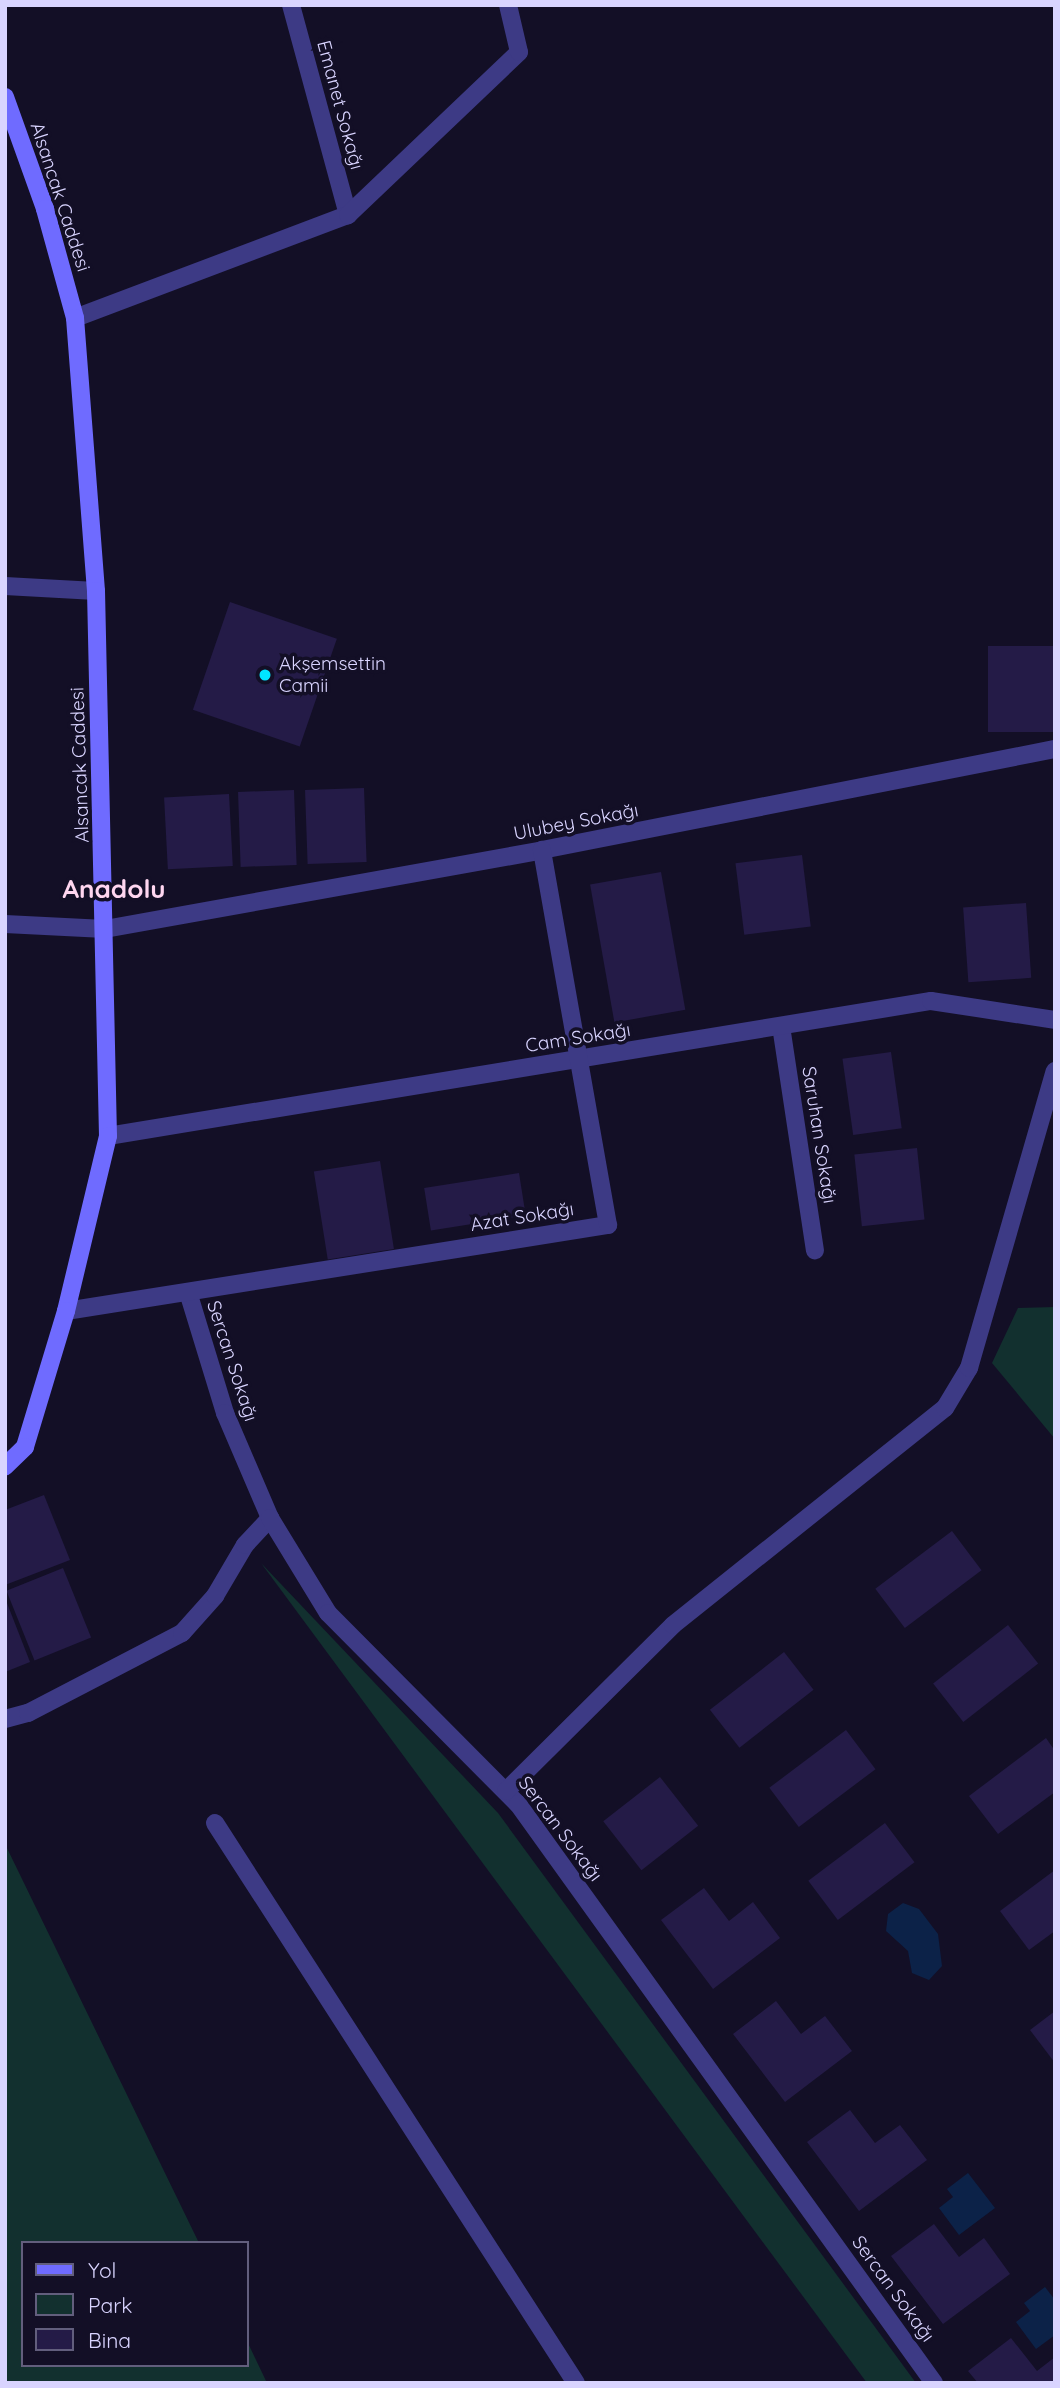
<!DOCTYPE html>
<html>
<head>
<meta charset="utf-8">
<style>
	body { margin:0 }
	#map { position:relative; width:1060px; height:2388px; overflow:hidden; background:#130f26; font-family:Quicksand,sans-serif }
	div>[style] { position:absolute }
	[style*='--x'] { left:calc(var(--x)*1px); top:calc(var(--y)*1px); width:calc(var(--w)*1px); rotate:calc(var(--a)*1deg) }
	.green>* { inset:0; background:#12302f }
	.water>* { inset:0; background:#0c2248 }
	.building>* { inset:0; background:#241b47; transform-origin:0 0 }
	.lane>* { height:18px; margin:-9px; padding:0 9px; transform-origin:9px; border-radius:9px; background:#3d3a85 }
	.street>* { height:18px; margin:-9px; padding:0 9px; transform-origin:9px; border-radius:9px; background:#3d3a85 }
	.secondary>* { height:18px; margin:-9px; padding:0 9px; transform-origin:9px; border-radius:9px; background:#6f6bff }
	.dots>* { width:19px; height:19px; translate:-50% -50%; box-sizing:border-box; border:4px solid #130f26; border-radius:50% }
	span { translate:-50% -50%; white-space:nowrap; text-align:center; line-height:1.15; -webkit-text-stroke:7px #130f26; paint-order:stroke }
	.street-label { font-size:19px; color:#d9d4ff }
	.poi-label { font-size:19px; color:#d9d4ff }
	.left { translate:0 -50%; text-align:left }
	.district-label { font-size:26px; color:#ffd6f0; font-weight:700 }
	.frame { position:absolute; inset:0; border:7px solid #d9d4ff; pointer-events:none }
	.legend { position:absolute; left:21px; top:2241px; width:228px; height:126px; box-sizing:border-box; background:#130f26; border:2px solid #625e7d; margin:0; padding:9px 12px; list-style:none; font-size:21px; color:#d9d4ff }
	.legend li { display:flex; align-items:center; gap:14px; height:35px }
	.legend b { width:35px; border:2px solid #625e7d }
</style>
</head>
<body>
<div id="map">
	<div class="green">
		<i style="clip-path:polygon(1055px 1307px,1055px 1439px,992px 1363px,1018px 1308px)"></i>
		<i style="clip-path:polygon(261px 1563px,498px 1813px,916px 2383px,867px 2383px)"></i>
		<i style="clip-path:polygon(5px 1844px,199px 2243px,23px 2243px,23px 2365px,247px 2365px,247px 2341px,267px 2383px,5px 2383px)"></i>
	</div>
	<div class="water">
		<i style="clip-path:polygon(903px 1903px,919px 1909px,938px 1934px,942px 1966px,929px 1980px,912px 1973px,908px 1951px,886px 1931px,888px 1914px)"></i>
		<i style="clip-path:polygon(968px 2173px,995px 2208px,959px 2235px,939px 2208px,953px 2197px,947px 2189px)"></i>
		<i style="clip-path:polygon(1045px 2287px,1055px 2300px,1055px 2335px,1036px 2349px,1016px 2322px,1030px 2311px,1024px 2303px)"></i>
	</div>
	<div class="building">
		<i style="left:230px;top:602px;width:113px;height:114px;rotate:19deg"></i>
		<i style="left:1055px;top:646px;width:86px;height:67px;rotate:90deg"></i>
		<i style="left:364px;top:788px;width:74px;height:59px;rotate:88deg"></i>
		<i style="left:294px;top:790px;width:75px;height:56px;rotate:88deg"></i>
		<i style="left:229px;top:794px;width:72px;height:65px;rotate:87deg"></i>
		<i style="left:802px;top:855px;width:72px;height:67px;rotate:83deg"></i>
		<i style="left:661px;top:872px;width:140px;height:72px;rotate:80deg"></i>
		<i style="left:1026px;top:903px;width:75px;height:63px;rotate:86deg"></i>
		<i style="left:891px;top:1052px;width:77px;height:49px;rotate:82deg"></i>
		<i style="left:917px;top:1148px;width:72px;height:63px;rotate:84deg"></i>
		<i style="left:380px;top:1161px;width:89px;height:67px;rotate:81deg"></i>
		<i style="left:519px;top:1173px;width:43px;height:96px;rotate:81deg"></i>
		<i style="clip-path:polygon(44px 1495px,70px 1560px,5px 1585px,5px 1510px)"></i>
		<i style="left:952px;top:1531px;width:49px;height:96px;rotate:53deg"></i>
		<i style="left:63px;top:1568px;width:75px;height:61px;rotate:68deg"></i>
		<i style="clip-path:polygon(5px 1598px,30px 1662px,5px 1672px)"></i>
		<i style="left:1008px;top:1625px;width:49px;height:95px;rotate:52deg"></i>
		<i style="left:784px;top:1652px;width:48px;height:94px;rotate:52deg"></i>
		<i style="left:846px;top:1730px;width:49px;height:96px;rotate:53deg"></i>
		<i style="clip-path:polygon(1046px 1738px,1055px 1751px,1055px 1792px,998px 1834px,969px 1796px)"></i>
		<i style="left:660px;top:1777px;width:62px;height:72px;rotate:52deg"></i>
		<i style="left:885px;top:1823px;width:49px;height:96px;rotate:53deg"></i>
		<i style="clip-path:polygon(1055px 1870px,1055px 1931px,1029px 1950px,1000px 1911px)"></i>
		<i style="clip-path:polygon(704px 1888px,729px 1921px,753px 1902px,780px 1938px,713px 1989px,661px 1920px)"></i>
		<i style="clip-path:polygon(776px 2001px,801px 2034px,825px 2016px,852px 2051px,785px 2102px,733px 2034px)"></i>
		<i style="clip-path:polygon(1055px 2011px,1055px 2063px,1030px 2030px)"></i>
		<i style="clip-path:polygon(850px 2110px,875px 2143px,900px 2125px,927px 2160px,859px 2211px,807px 2142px)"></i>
		<i style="clip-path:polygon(934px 2224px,959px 2257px,984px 2238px,1010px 2274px,943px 2324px,891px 2256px)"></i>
		<i style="clip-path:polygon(1011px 2338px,1037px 2371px,1055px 2357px,1055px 2383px,978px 2383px,968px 2371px)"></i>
	</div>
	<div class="lane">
		<i style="--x:5;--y:1719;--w:24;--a:-15"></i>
		<i style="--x:28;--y:1713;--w:174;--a:-27.5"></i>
		<i style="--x:182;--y:1633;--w:50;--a:-48.3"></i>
		<i style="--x:215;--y:1596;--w:59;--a:-59.5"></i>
		<i style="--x:245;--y:1545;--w:37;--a:-47"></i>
		<i style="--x:215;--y:1823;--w:666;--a:57.19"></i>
	</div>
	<div class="street">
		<i style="--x:291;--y:5;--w:218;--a:74.8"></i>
		<i style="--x:75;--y:318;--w:292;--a:-20.7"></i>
		<i style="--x:348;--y:215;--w:236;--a:-43.6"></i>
		<i style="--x:519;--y:52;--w:48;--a:-103.2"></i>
		<i style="--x:5;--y:586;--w:91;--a:3.1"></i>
		<i style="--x:5;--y:924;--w:100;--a:2.9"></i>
		<i style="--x:105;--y:929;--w:444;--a:-10.2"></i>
		<i style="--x:542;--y:850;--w:523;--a:-11.14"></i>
		<i style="--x:781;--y:1026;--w:227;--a:81.4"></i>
		<i style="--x:108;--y:1136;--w:834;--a:-9.32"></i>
		<i style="--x:931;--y:1001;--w:125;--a:8.7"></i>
		<i style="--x:188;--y:1292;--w:127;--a:73"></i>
		<i style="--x:225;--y:1413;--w:114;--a:66.8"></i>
		<i style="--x:270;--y:1518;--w:111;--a:58.6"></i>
		<i style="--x:328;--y:1613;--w:269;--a:45.2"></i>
		<i style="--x:518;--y:1804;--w:713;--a:54.3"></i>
		<i style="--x:66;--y:1311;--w:549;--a:-9.02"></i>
		<i style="--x:608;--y:1225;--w:381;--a:-100"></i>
		<i style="--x:506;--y:1791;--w:235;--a:-44.8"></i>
		<i style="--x:673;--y:1625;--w:348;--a:-38.6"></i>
		<i style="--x:945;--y:1408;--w:47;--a:-59"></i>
		<i style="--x:969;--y:1368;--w:309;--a:-73.9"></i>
	</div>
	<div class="secondary">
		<i style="--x:5;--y:97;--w:119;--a:70.3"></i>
		<i style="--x:45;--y:209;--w:113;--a:74.6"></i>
		<i style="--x:75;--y:318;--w:274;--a:85.6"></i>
		<i style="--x:96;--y:591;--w:545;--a:88.74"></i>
		<i style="--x:108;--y:1136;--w:180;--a:103.5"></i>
		<i style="--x:66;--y:1311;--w:142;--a:106.8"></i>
		<i style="--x:25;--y:1447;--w:28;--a:136"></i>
	</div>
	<div class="dots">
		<i style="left:265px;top:675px;background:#00e5ff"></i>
	</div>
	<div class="street-label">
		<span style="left:340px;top:105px;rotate:75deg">Emanet Sokağı</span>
		<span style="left:60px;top:197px;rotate:72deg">Alsancak Caddesi</span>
		<span style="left:80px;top:765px;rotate:-92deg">Alsancak Caddesi</span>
		<span style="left:576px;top:822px;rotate:-11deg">Ulubey Sokağı</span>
		<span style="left:578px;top:1038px;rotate:-9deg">Cam Sokağı</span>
		<span style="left:819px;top:1135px;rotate:81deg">Saruhan Sokağı</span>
		<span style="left:522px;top:1217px;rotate:-9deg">Azat Sokağı</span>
		<span style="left:232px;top:1361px;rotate:72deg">Sercan Sokağı</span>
		<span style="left:560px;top:1829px;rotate:53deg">Sercan Sokağı</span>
		<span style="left:893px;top:2289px;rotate:54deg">Sercan Sokağı</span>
	</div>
	<div class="poi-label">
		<span class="left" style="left:279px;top:675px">Akşemsettin<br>Camii</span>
	</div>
	<div class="district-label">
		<span style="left:114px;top:889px">Anadolu</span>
	</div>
	<div class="frame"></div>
	<ul class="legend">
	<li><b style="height:9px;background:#6f6bff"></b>Yol</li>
	<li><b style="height:19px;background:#12302f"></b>Park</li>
	<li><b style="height:19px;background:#241b47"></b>Bina</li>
	</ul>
</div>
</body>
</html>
